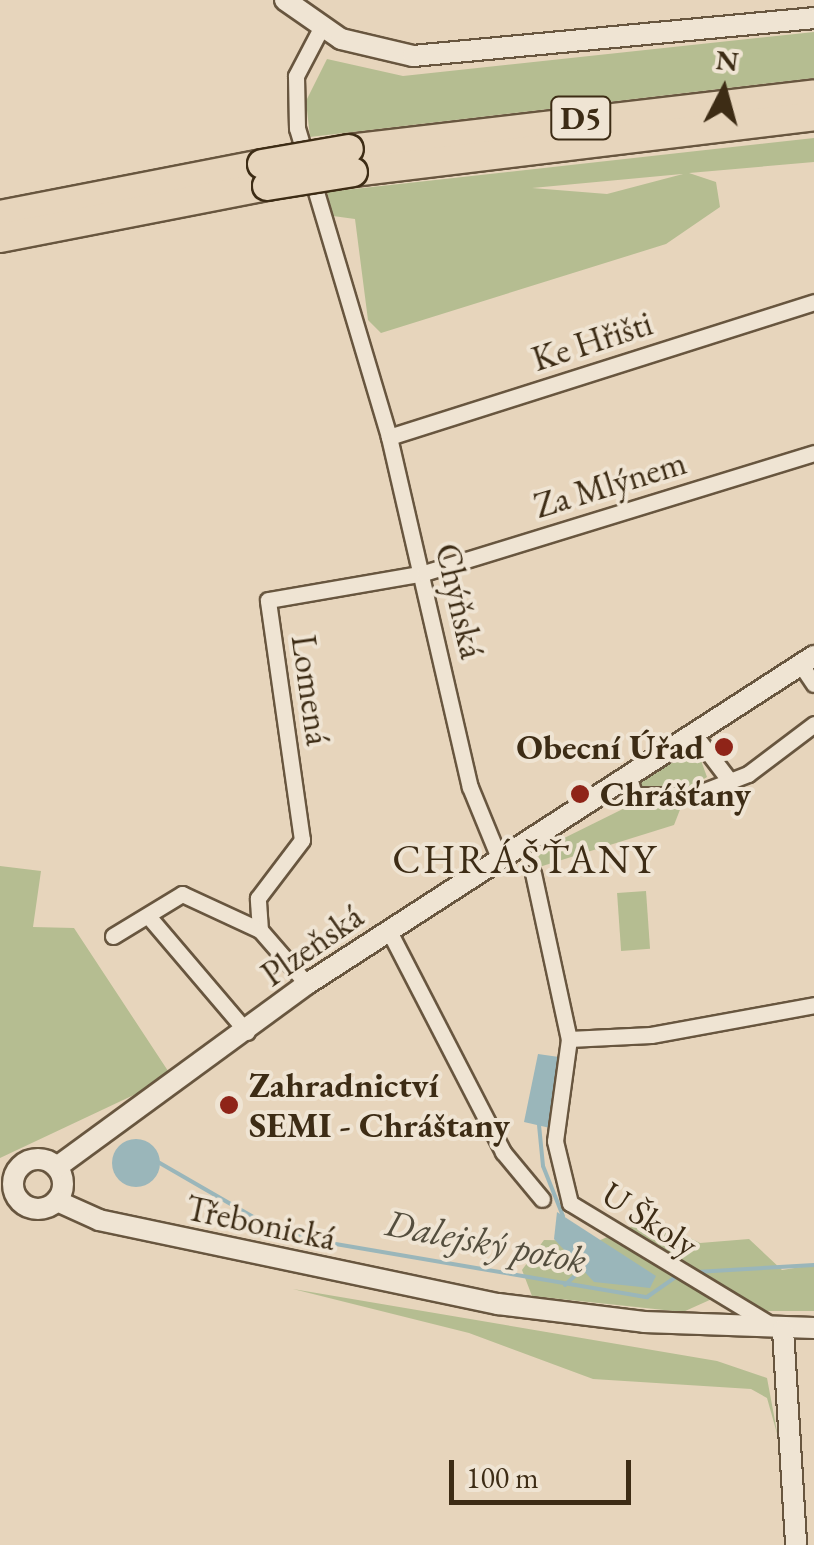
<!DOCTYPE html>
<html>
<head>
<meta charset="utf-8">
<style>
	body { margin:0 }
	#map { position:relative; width:814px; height:1545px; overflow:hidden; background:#e7d5bc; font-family:"EB Garamond",serif }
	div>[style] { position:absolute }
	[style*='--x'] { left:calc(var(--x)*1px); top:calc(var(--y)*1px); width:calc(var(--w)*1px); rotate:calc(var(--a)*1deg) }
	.green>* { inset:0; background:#b5bd91; transform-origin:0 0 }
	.water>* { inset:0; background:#9ab6ba }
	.round { border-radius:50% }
	.stream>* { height:4px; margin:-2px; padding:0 2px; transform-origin:2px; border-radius:2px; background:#9ab6ba }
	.roads { filter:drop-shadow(2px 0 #68563f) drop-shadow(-2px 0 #68563f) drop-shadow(0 2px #68563f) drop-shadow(0 -2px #68563f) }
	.street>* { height:15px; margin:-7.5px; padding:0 7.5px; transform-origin:7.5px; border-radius:7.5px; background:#efe4d3 }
	.secondary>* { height:20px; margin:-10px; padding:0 10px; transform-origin:10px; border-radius:10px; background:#efe4d3 }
	.secondary>.ring { margin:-10px; padding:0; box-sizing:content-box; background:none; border:20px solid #efe4d3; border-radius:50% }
	.highway>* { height:28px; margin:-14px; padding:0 14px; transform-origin:14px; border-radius:14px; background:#e7d5bc }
	.bridges { filter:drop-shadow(2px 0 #3d2c15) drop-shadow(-2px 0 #3d2c15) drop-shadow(0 2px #3d2c15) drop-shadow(0 -2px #3d2c15) }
	.highway-bridge>* { height:28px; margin:-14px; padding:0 14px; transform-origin:14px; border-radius:14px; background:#e7d5bc }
	.dots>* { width:28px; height:28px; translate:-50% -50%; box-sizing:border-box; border:5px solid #efe4d3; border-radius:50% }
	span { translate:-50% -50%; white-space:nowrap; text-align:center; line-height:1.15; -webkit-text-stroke:8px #efe4d3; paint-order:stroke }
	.shield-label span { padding:2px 8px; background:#efe4d3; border:2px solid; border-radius:8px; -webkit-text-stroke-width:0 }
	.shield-label { font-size:32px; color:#3d2c15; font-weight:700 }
	.street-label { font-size:35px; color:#3d2c15 }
	.poi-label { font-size:35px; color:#3d2c15; font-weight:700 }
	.right { translate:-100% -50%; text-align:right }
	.left { translate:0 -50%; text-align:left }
	.water-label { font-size:38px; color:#544e3e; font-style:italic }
	.quarter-label { font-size:40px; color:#3d2c15; letter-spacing:2.5px }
	.north { position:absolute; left:674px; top:40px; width:100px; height:100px; -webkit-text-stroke:8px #efe4d3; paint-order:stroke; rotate:6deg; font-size:28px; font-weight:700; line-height:40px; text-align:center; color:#3d2c15 }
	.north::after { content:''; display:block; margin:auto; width:35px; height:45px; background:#3d2c15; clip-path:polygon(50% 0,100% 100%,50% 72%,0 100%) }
	.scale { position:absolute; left:449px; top:1460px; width:182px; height:45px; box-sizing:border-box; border:5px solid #3d2c15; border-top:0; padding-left:12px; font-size:30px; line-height:35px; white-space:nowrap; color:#3d2c15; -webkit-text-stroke:8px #efe4d3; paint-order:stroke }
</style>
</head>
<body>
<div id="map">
	<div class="green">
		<i style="clip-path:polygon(814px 32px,814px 78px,310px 137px,306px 101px,327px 59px,403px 76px)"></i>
		<i style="clip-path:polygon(evenodd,814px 138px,814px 162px,689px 173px,716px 182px,720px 207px,666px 244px,381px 333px,368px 320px,355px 219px,333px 216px,327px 192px,814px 138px,683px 174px,607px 194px,532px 188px,682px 174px,683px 174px)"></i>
		<i style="clip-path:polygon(695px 744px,707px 777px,688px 789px,648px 793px,638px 781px)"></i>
		<i style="clip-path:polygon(641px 800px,683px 802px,674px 825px,536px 868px,540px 850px)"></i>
		<i style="clip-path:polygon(0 866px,41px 871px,33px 927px,74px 928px,172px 1077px,0 1158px)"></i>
		<i style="left:646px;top:891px;width:58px;height:29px;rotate:86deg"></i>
		<i style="clip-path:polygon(651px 1218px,700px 1243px,749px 1239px,782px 1270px,814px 1265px,814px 1311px,764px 1311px,723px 1294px,683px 1312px,532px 1296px,522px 1270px,544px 1240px,598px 1241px)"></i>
		<i style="clip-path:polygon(293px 1289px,717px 1361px,767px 1378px,778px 1437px,767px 1398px,751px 1389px,593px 1379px,469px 1333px)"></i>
	</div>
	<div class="water">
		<i style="clip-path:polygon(538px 1054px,559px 1057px,550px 1128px,524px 1122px)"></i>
		<i class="round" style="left:112px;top:1139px;width:48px;height:48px"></i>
		<i style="clip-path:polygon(557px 1212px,656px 1276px,650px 1288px,594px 1282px,554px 1239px)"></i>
	</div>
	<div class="stream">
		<i style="--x:539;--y:1125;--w:41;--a:84.4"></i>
		<i style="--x:543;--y:1166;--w:54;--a:68.2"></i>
		<i style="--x:158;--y:1162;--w:134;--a:30"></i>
		<i style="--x:274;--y:1229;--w:46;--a:15.3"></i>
		<i style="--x:318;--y:1241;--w:334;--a:9.7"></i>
		<i style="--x:647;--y:1297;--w:37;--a:-35"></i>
		<i style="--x:696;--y:1272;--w:118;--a:-3.4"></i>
		<i style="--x:565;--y:1285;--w:25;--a:-43"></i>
	</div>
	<div class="roads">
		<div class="street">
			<i style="--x:320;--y:30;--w:52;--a:117.6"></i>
			<i style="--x:296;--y:76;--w:52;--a:88.9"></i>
			<i style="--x:297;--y:128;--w:322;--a:73.4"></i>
			<i style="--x:389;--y:437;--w:359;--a:77"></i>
			<i style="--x:470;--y:787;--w:79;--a:67.7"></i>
			<i style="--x:389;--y:437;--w:446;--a:-17.6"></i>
			<i style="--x:801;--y:665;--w:23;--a:56"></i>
			<i style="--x:694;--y:734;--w:58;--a:52.7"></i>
			<i style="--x:629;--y:777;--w:19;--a:74"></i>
			<i style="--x:634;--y:795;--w:60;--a:0"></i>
			<i style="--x:694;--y:795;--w:58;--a:-21.3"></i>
			<i style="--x:748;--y:774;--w:83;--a:-37.1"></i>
			<i style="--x:533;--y:873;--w:170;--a:77.8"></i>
			<i style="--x:569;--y:1039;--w:103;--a:97.8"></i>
			<i style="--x:555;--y:1141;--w:64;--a:76.4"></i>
			<i style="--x:570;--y:1203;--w:234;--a:31.2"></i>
			<i style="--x:149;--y:917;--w:151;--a:49.6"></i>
			<i style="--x:260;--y:930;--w:32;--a:-94"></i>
			<i style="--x:258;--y:898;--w:73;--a:-52.8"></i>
			<i style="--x:302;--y:840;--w:242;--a:-98.1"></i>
			<i style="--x:268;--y:600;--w:158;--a:-9.8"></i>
			<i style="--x:424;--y:573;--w:408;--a:-17.1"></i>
			<i style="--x:389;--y:931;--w:249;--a:62.7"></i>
			<i style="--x:503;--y:1152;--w:61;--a:50.3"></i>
			<i style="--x:113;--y:936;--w:81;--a:-31.3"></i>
			<i style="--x:182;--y:894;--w:86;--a:24.8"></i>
			<i style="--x:260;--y:930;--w:72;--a:49"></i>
			<i style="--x:569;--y:1039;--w:82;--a:-2.8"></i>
			<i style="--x:651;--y:1035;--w:166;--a:-10.4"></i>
		</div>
		<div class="secondary">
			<i style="--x:285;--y:0;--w:68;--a:34.9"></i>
			<i style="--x:341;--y:39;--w:74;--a:13.3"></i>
			<i style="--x:413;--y:56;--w:403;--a:-5.4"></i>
			<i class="ring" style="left:13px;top:1159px;width:30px;height:30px"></i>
			<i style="--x:57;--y:1167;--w:310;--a:-36.2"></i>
			<i style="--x:307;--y:984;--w:604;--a:-32.9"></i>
			<i style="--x:57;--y:1201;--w:46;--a:24.3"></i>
			<i style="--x:99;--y:1220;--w:408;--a:11.9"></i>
			<i style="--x:498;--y:1304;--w:147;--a:7"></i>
			<i style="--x:644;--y:1322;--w:170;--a:2"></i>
			<i style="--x:783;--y:1330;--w:215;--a:86.5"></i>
		</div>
		<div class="highway">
			<i style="--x:349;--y:149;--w:468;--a:-6.7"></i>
			<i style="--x:353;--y:172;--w:464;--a:-6.9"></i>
			<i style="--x:0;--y:215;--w:267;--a:-11"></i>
			<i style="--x:0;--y:238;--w:272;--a:-11"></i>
		</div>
	</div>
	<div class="bridges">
		<div class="highway-bridge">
			<i style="--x:262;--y:164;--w:88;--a:-9.8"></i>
			<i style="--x:267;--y:186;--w:87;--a:-9.2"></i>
		</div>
	</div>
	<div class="dots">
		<i style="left:724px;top:747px;background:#8f2418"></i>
		<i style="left:580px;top:794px;background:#8f2418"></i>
		<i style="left:229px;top:1105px;background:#8f2418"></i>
	</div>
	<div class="shield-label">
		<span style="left:581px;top:118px">D5</span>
	</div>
	<div class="street-label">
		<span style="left:592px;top:341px;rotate:-18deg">Ke Hřišti</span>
		<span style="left:610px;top:484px;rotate:-17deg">Za Mlýnem</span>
		<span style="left:460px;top:601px;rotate:77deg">Chýňská</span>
		<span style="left:311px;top:690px;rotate:82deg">Lomená</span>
		<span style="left:312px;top:945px;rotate:-35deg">Plzeňská</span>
		<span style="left:650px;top:1219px;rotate:33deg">U Školy</span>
		<span style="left:261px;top:1223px;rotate:12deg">Třebonická</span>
	</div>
	<div class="poi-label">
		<span class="right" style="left:704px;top:747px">Obecní Úřad</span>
		<span class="left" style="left:600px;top:794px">Chrášťany</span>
		<span class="left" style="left:249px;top:1105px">Zahradnictví<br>SEMI - Chráštany</span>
	</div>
	<div class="water-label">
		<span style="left:486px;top:1241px;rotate:11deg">Dalejský potok</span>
	</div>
	<div class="quarter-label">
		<span style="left:525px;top:859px">CHRÁŠŤANY</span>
	</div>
	<div class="north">N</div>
	<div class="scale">100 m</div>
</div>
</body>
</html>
